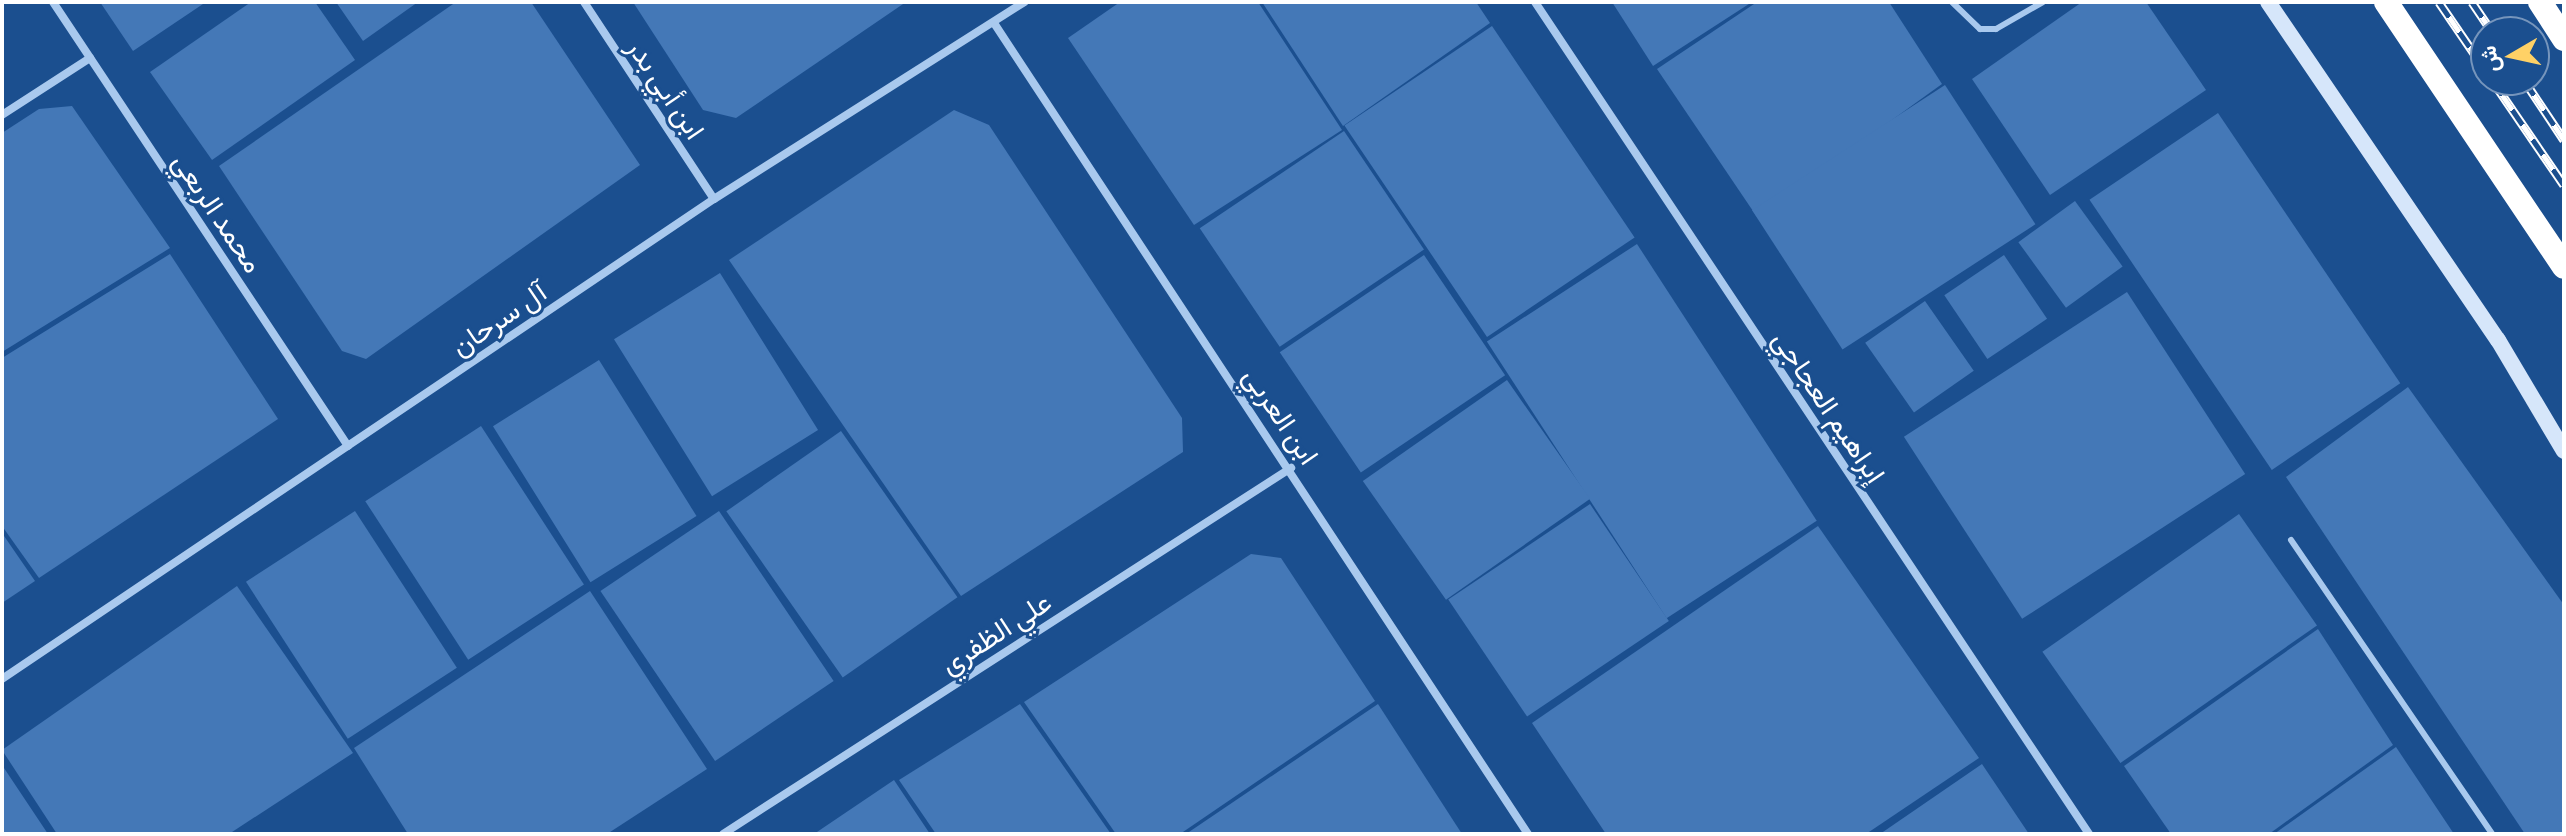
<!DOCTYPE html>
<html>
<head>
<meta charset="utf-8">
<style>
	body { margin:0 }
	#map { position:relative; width:2566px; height:836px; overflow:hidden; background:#1b4f8f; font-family:Barlow,Vazirmatn,sans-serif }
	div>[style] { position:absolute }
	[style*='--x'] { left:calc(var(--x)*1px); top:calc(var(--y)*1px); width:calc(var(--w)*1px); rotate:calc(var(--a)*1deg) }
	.building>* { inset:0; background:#4478b7; transform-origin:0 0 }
	.lane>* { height:6px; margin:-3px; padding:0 3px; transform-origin:3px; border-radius:3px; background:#a9c9ee }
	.street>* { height:8px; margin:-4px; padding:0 4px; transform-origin:4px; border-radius:4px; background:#a9c9ee }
	.secondary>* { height:16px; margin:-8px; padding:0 8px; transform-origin:8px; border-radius:8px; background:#d6e6fa }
	.highway>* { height:24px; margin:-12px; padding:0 12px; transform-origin:12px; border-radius:12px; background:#fff }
	.rail>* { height:9px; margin-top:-4.5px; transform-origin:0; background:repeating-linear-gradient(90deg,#1b4f8f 0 18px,#fff 0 36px); box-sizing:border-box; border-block:2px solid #fff }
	span { translate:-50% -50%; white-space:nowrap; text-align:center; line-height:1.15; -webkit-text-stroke:6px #1b4f8f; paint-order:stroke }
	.street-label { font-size:28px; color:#fff }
	.frame { position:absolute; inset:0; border:4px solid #fff; pointer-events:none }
	.north { position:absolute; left:2470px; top:16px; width:80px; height:80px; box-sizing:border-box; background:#1b4f8f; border:2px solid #7695bc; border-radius:50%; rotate:261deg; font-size:22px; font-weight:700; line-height:32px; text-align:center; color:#fff }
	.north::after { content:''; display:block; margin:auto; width:28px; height:36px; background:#ffd166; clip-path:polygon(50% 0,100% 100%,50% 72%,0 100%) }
</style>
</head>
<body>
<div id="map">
	<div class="building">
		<i style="clip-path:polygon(100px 2px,206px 2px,133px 51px)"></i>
		<i style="clip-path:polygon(251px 2px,315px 2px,355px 60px,212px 160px,150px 72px)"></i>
		<i style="clip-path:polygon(336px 2px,418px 2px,363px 41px)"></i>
		<i style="clip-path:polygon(456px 2px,531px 2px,640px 165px,366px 359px,342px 351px,219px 166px)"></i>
		<i style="clip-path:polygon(633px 2px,906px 2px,736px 118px,703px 110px)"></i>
		<i style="clip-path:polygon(1120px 2px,1258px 2px,1342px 130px,1194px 225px,1068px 38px)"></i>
		<i style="clip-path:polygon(1262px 2px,1476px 2px,1490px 23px,1343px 126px)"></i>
		<i style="clip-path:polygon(1612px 2px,1752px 2px,1653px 66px)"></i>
		<i style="clip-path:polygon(1757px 2px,1889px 2px,1942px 84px,1757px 217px,1657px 69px)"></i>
		<i style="clip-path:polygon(2082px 2px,2146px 2px,2206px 90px,2050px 195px,1972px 79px)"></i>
		<i style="left:1492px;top:26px;width:255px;height:178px;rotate:56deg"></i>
		<i style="left:1945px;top:85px;width:166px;height:230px;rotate:57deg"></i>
		<i style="clip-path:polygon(72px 106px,170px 248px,2px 352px,2px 133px,39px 109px)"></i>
		<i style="clip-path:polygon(954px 110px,989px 125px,1182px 418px,1183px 452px,961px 596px,729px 260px)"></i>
		<i style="left:2218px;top:113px;width:326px;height:155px;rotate:56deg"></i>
		<i style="left:1344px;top:131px;width:143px;height:174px;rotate:56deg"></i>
		<i style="left:2075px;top:201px;width:81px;height:70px;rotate:54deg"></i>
		<i style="left:1637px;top:244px;width:330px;height:179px;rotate:57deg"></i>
		<i style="clip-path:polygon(170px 254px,278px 419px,39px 578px,2px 526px,2px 358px)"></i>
		<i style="left:1424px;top:255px;width:145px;height:174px;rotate:56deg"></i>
		<i style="left:2004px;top:255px;width:77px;height:72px;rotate:56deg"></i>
		<i style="left:720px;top:273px;width:185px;height:125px;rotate:58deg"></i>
		<i style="left:2127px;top:292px;width:217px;height:266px;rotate:57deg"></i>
		<i style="left:1925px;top:301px;width:85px;height:73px;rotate:55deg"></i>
		<i style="left:599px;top:360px;width:184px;height:125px;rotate:58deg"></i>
		<i style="left:1507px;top:380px;width:145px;height:176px;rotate:55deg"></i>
		<i style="clip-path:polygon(2408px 387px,2564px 605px,2564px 834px,2525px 834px,2286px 477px)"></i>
		<i style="left:481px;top:426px;width:189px;height:138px;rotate:57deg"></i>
		<i style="left:841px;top:431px;width:203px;height:140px;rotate:55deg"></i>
		<i style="left:1590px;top:504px;width:141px;height:171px;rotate:56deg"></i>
		<i style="left:355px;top:511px;width:187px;height:130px;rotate:57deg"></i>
		<i style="left:719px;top:511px;width:205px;height:143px;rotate:56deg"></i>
		<i style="left:2239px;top:514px;width:136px;height:240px;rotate:55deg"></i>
		<i style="clip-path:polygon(1818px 526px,1979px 758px,1866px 834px,1606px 834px,1532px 723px)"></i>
		<i style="clip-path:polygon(2px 533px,35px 581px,2px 603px)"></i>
		<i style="clip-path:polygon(1251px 554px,1281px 558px,1375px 701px,1180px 834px,1116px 834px,1024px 702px)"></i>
		<i style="clip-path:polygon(237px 586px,353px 753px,229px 834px,57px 834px,2px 750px)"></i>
		<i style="clip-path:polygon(590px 591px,707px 769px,607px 834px,408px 834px,354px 748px)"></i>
		<i style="clip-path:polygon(2318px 629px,2393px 745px,2269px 834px,2171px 834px,2124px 766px)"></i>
		<i style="clip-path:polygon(1020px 704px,1111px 834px,936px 834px,899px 780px)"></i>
		<i style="clip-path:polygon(1378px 704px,1462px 834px,1186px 834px)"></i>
		<i style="clip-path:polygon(2396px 747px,2454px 834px,2274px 834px)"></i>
		<i style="clip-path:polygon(1982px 764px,2029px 834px,1880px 834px)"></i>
		<i style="clip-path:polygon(2px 765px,48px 834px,2px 834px)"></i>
		<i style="clip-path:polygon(894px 780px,930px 834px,814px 834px)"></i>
	</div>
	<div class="lane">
		<i style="--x:1952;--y:2;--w:39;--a:44"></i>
		<i style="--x:1980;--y:29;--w:16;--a:0"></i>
		<i style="--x:1996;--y:29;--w:54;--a:-29.9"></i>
		<i style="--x:2291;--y:540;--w:356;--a:55.6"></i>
	</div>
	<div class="street">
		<i style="--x:53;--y:2;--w:533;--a:56.4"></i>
		<i style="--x:584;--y:2;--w:236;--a:56.6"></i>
		<i style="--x:1535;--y:2;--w:1000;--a:56.34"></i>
		<i style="--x:994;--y:23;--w:971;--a:56.64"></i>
		<i style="--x:2;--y:115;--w:105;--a:-32.9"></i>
		<i style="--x:2;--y:679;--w:859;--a:-33.99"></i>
		<i style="--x:714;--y:199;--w:368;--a:-32.4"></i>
		<i style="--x:723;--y:834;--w:676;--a:-32.8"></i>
	</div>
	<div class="secondary">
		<i style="--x:2268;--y:2;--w:409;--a:55.8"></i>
		<i style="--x:2498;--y:340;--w:129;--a:59.3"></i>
	</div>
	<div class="highway">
		<i style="--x:2386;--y:2;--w:319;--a:56.1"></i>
		<i style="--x:2540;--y:2;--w:44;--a:57"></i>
	</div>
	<div class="rail">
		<i style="--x:2439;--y:2;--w:83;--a:55.7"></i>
		<i style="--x:2472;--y:2;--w:36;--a:56"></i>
		<i style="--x:2492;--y:80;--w:127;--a:55.6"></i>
		<i style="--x:2524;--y:80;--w:72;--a:56.3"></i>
	</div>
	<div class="street-label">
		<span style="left:667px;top:88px;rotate:56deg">ابن أبي بدر</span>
		<span style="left:219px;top:212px;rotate:56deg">محمد الربعي</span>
		<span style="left:498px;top:318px;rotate:-34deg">آل سرحان</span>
		<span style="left:1830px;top:406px;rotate:56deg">إبراهيم العجاجي</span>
		<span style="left:1282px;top:415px;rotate:56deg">ابن العربي</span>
		<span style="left:995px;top:632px;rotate:-33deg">علي الظفري</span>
	</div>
	<div class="frame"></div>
	<div class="north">ش</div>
</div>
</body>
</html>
